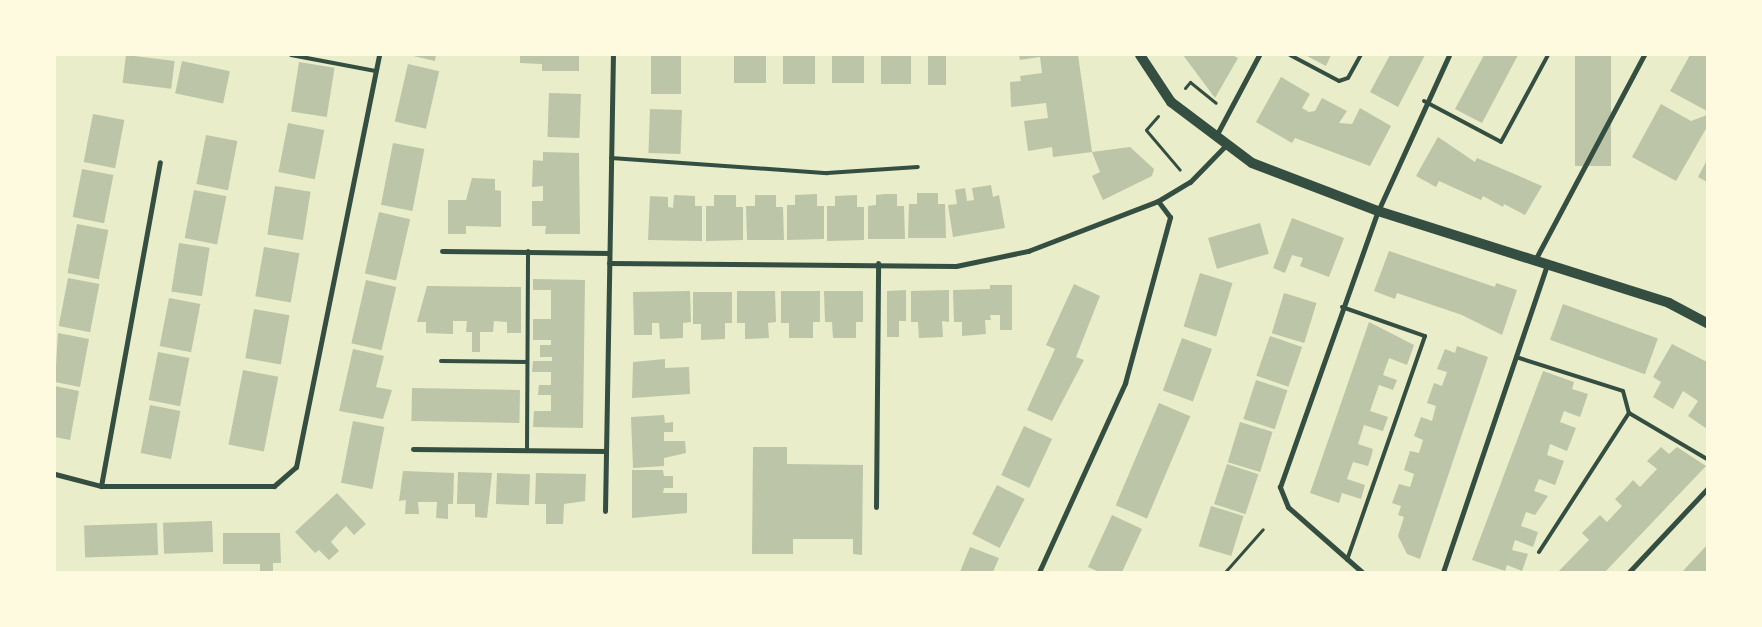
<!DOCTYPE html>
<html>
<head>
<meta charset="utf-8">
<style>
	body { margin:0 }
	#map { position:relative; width:1762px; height:627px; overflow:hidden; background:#e9edc9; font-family:Signika,sans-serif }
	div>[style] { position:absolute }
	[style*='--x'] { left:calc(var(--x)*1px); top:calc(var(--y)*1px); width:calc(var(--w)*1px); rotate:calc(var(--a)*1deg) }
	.building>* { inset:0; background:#bcc5a7; transform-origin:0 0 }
	.path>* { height:3px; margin:-1.5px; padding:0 1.5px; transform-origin:1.5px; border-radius:1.5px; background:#344e41 }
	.service>* { height:4px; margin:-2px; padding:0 2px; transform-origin:2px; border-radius:2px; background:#344e41 }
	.minor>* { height:5px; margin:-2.5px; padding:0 2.5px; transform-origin:2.5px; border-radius:2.5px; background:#344e41 }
	.secondary>* { height:10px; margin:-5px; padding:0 5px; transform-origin:5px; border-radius:5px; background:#344e41 }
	span { translate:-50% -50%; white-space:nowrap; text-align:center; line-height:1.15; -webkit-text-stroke:4px #fefae0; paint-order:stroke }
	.frame { position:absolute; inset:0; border:56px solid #fefae0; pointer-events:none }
</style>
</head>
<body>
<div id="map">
	<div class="building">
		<i style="left:126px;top:55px;width:49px;height:28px;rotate:7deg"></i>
		<i style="clip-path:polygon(409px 55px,436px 55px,435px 61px)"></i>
		<i style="clip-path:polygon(520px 55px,579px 55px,579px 71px,542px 71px,542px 64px,520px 63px)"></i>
		<i style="left:651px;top:55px;width:30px;height:39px"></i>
		<i style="left:734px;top:55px;width:32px;height:28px"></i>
		<i style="left:783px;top:55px;width:32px;height:29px"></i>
		<i style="left:832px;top:55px;width:32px;height:28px"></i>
		<i style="left:881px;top:55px;width:30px;height:29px"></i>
		<i style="left:928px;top:55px;width:18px;height:30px"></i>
		<i style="clip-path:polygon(1019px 55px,1078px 55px,1092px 152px,1053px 157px,1052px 147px,1028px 151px,1024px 121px,1048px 118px,1046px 103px,1011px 107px,1010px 82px,1021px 81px,1020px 76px,1042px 73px,1040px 57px,1020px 60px)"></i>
		<i style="clip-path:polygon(1183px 55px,1232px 55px,1238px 58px,1215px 98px)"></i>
		<i style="clip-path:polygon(1305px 55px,1331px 55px,1326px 66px)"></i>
		<i style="clip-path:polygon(1390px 55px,1425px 55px,1398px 107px,1370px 92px)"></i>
		<i style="clip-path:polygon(1484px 55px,1518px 55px,1482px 123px,1455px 109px)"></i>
		<i style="left:1575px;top:55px;width:36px;height:111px"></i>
		<i style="clip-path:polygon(1690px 55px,1707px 55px,1707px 111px,1670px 91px)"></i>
		<i style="left:182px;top:61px;width:49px;height:33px;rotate:12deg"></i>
		<i style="left:299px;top:62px;width:36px;height:50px;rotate:9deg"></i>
		<i style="left:408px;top:64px;width:32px;height:59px;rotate:13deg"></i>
		<i style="clip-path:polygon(1281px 77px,1310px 94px,1302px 108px,1309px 112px,1315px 111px,1322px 98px,1347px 111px,1339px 123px,1352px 124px,1360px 108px,1391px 126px,1370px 166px,1295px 138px,1292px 143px,1256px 122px)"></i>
		<i style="left:549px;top:93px;width:32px;height:44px;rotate:2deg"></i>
		<i style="clip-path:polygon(1661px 104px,1691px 121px,1707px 115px,1707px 127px,1676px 181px,1632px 157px)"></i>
		<i style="left:650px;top:109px;width:32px;height:44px;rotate:2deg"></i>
		<i style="left:93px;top:114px;width:32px;height:49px;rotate:11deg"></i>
		<i style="left:288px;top:123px;width:37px;height:50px;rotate:11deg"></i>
		<i style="left:206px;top:135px;width:32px;height:50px;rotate:11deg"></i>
		<i style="clip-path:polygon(1438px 137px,1475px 162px,1477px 158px,1542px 186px,1525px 215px,1504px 204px,1503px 207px,1483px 196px,1481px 200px,1439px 181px,1436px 187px,1416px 176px)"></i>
		<i style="left:393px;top:143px;width:32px;height:63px;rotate:11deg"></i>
		<i style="clip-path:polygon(1130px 147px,1154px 169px,1152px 176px,1103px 200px,1092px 176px,1100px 172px,1092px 152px)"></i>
		<i style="clip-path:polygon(543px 152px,579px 153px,580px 234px,545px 234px,546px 226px,532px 226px,532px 201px,543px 201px,543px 186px,532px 187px,533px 160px,543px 161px)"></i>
		<i style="clip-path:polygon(1707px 160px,1707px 182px,1698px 177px)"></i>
		<i style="left:82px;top:169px;width:32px;height:49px;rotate:11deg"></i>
		<i style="clip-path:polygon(472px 178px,495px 179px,495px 190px,501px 191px,501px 227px,466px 226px,466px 234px,448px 234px,448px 200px,466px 200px)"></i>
		<i style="clip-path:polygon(991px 185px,993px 197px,999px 195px,1005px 228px,953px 237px,948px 205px,957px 204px,955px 190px,965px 188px,967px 201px,974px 200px,972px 188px)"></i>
		<i style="left:275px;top:186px;width:36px;height:49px;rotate:9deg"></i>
		<i style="left:194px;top:190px;width:33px;height:49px;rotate:11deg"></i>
		<i style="clip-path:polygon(917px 193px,938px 193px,938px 204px,945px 204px,946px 238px,908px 238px,909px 204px,917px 204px)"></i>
		<i style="clip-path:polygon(817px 194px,817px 206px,824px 206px,824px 239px,787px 240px,787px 205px,795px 205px,795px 195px)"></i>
		<i style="clip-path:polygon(885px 194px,897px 194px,897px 206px,904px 206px,905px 239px,868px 239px,868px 206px,876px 205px,876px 195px)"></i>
		<i style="clip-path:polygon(674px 195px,695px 196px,695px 206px,702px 206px,702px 241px,648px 240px,650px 196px,668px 197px,668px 207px,673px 208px)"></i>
		<i style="clip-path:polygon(714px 195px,736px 195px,736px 207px,743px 207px,743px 240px,706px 241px,706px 206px,714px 206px)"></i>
		<i style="clip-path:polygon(755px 195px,776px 195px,776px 207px,783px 207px,784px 240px,747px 240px,746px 206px,755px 206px)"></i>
		<i style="clip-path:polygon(857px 195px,857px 207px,864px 207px,864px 240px,827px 241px,827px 206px,835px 206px,835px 196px)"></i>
		<i style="left:379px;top:212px;width:32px;height:63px;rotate:13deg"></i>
		<i style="clip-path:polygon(1292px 218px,1344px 238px,1329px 277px,1300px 266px,1303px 258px,1292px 255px,1285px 273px,1273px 268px)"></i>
		<i style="left:1260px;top:223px;width:32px;height:54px;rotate:74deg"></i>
		<i style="left:77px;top:224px;width:32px;height:50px;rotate:11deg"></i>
		<i style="left:179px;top:243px;width:31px;height:49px;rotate:9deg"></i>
		<i style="left:264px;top:247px;width:36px;height:50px;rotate:10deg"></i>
		<i style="clip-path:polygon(1389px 251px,1495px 287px,1496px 283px,1517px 290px,1502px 335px,1462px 315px,1397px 293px,1395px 299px,1374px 291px)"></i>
		<i style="left:1200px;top:273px;width:34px;height:56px;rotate:17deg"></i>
		<i style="left:68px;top:278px;width:32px;height:49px;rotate:11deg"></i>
		<i style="clip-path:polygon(533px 279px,585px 280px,583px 428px,533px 427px,534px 411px,551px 411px,551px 395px,538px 395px,539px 385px,551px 385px,551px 372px,532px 372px,533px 361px,552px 361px,552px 357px,540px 357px,540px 345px,551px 345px,551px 340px,533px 340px,533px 319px,551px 319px,551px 290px,533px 290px)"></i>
		<i style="left:366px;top:280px;width:31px;height:65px;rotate:13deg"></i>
		<i style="clip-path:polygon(1074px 284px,1100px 296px,1076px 357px,1084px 360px,1052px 421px,1027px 410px,1055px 349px,1046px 345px)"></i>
		<i style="clip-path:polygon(990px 285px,1012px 285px,1012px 330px,1000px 330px,1000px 315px,990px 315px,991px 320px,985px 320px,986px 334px,962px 336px,962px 322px,954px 322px,953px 290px,990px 289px)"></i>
		<i style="clip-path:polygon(427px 286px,521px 287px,521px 333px,507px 333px,507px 322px,494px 321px,493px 332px,480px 332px,480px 352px,472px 352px,472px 332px,466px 332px,467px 321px,453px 321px,453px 334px,426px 333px,426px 322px,417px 322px)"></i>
		<i style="clip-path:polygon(906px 290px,906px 321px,899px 321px,899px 337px,887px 337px,887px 291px)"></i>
		<i style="clip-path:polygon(949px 290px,949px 322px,942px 321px,943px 337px,919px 338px,918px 322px,911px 322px,911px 291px)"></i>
		<i style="clip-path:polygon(690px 291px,691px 322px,683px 323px,683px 338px,660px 339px,659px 323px,652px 323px,652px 335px,634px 335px,633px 292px)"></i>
		<i style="clip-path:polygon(737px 291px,775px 291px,776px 322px,768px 323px,769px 338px,745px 339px,745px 323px,737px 323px)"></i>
		<i style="clip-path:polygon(781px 291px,820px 291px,820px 322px,813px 322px,813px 338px,789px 338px,789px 323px,781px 323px)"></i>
		<i style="clip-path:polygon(824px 291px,863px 291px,863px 322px,856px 322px,856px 338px,833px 338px,832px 322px,825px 322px)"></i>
		<i style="clip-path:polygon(693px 292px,732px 292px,732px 323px,725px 323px,725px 339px,701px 340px,701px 324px,693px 324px)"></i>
		<i style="left:1284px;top:293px;width:34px;height:42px;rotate:17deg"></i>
		<i style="left:169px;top:298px;width:32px;height:49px;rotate:11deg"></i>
		<i style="left:1563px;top:304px;width:101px;height:38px;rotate:20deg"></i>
		<i style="left:254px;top:309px;width:36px;height:50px;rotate:10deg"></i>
		<i style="clip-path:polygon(1369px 322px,1414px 345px,1407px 365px,1389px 358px,1383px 375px,1397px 380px,1393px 390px,1379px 385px,1370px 411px,1388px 417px,1383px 431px,1364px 425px,1358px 444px,1373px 449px,1371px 457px,1368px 466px,1353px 462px,1347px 479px,1365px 485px,1361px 499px,1342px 493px,1339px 503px,1310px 493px)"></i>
		<i style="clip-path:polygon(58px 333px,89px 339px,80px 387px,55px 382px)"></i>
		<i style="left:1270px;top:336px;width:34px;height:42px;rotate:19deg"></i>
		<i style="left:1182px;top:338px;width:32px;height:56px;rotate:20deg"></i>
		<i style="clip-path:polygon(1672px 344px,1707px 362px,1707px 429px,1688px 416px,1698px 401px,1683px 391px,1673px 409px,1653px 397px,1661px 382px,1653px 377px)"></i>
		<i style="clip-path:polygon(1457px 346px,1488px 357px,1420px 559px,1407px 554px,1398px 536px,1404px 517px,1398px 515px,1401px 506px,1392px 503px,1399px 484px,1410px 487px,1412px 481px,1414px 474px,1404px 470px,1410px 451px,1419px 453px,1423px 440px,1414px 436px,1421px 417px,1432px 421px,1436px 406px,1427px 403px,1434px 383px,1442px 386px,1447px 372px,1437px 369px,1445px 349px,1455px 353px)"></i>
		<i style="clip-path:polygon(353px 349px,384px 356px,376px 387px,392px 390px,383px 419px,339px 411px)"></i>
		<i style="left:158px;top:352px;width:32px;height:49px;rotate:11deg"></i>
		<i style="clip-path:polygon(665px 359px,665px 368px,689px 367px,690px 394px,632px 398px,633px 362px)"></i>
		<i style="left:243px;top:370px;width:36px;height:76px;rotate:11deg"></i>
		<i style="clip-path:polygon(1543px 371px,1574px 382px,1572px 389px,1588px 394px,1580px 417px,1564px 411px,1560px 422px,1576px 428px,1567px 451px,1550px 444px,1547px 455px,1564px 461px,1555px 485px,1539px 479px,1534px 491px,1548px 496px,1535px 515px,1526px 512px,1521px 526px,1538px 532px,1533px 547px,1515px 540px,1512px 550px,1528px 554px,1522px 571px,1507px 565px,1505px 571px,1472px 560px)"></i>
		<i style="left:1256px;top:380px;width:33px;height:41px;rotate:18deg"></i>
		<i style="clip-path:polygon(55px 386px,79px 391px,70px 440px,55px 437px)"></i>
		<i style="left:412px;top:388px;width:108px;height:33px;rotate:1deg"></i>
		<i style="left:1159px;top:403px;width:34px;height:111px;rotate:23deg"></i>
		<i style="left:150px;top:405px;width:31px;height:49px;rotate:11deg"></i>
		<i style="clip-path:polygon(664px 415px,665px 423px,673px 422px,673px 432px,664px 432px,664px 441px,685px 441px,686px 453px,664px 458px,664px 466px,633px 468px,631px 417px)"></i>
		<i style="left:353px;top:421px;width:32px;height:63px;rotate:11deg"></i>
		<i style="left:1240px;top:422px;width:34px;height:42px;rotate:17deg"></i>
		<i style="left:1024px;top:426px;width:31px;height:54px;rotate:25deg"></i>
		<i style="clip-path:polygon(753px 447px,787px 447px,787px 464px,863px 465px,862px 555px,853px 554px,853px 539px,793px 539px,793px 554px,752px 554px)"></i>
		<i style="clip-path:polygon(1661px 447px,1669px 454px,1677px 447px,1706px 466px,1605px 572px,1558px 572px,1589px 540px,1582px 533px,1600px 515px,1607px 522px,1622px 506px,1615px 499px,1624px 490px,1633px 480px,1640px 487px,1657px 469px,1647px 461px)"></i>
		<i style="left:1227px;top:464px;width:33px;height:42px;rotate:18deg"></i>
		<i style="clip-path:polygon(632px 470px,663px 470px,664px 476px,673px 476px,673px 488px,664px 488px,663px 493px,687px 493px,687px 513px,632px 518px)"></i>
		<i style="clip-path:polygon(403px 471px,454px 473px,453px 504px,448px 504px,448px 519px,436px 518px,437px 502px,418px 502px,419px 514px,405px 514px,406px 500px,399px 501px)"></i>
		<i style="clip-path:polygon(458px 472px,492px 473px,487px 518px,475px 517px,475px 504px,457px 504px)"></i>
		<i style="left:497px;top:473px;width:33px;height:31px;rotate:2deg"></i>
		<i style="clip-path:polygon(536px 473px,586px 474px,585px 501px,564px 504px,563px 524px,546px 524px,546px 504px,535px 504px)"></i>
		<i style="left:997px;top:485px;width:31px;height:55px;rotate:27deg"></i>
		<i style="clip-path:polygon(337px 493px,366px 524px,354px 535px,346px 526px,338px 534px,331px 542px,339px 551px,329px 560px,319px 550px,315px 553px,295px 532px)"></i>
		<i style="left:1211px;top:506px;width:34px;height:42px;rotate:17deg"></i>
		<i style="clip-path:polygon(1112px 515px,1142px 529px,1122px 572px,1099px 572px,1088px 567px)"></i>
		<i style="left:212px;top:521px;width:31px;height:49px;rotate:88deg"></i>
		<i style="left:157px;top:523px;width:32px;height:73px;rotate:88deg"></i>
		<i style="clip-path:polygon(223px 533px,280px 533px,281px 563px,273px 563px,273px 572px,260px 572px,260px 564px,223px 564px)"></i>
		<i style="clip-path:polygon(1707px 545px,1707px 572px,1682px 572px,1695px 558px)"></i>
		<i style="clip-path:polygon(970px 547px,999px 558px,993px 572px,960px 572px)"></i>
	</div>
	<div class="path">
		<i style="--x:1185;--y:88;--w:8;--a:-50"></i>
		<i style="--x:1190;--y:82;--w:33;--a:39"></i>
		<i style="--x:1158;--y:116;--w:18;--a:131"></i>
		<i style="--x:1146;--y:130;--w:52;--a:49.6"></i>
		<i style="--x:1225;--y:572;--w:57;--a:-48.5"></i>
	</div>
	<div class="service">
		<i style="--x:291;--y:55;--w:86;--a:10.7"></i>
		<i style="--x:1290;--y:55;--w:55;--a:28"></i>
		<i style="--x:1339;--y:81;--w:9;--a:-18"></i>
		<i style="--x:1348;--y:78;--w:26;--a:-61"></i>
		<i style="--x:1424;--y:101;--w:87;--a:28"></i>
		<i style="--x:1501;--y:142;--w:99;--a:-61.6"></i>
		<i style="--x:611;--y:158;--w:217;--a:4"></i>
		<i style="--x:827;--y:173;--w:91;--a:-3.8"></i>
		<i style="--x:1342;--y:307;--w:88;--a:19.3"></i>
		<i style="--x:1425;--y:336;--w:237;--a:109.2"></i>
		<i style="--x:1516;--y:357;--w:112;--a:17.6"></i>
		<i style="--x:1623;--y:391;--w:23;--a:75"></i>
		<i style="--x:1629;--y:413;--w:91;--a:30.5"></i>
		<i style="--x:441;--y:361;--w:86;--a:0.7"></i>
		<i style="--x:527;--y:450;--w:199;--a:-89.7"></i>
		<i style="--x:1539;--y:552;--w:166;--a:-57.1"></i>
	</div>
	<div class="minor">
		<i style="--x:1216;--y:136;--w:92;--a:-62"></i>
		<i style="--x:442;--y:251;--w:167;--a:0.7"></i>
		<i style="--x:1535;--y:260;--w:232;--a:-62"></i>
		<i style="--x:609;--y:263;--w:347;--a:0.5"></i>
		<i style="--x:956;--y:266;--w:74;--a:-11.8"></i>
		<i style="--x:1028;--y:251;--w:139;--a:-21"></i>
		<i style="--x:1158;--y:201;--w:37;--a:-31"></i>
		<i style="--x:1190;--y:182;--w:50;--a:-45.8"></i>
		<i style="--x:413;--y:449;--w:193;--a:0.6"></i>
		<i style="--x:55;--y:474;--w:48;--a:14.6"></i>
		<i style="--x:101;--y:486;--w:173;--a:0"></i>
		<i style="--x:274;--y:486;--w:29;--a:-41"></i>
		<i style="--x:296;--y:467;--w:420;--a:-78.6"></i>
		<i style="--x:101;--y:486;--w:329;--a:-79.7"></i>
		<i style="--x:876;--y:507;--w:244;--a:-89.5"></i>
		<i style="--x:605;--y:511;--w:456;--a:-89"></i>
		<i style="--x:1039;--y:572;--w:208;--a:-65.5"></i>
		<i style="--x:1125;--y:383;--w:172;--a:-74.8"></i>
		<i style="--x:1170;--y:217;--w:20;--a:-127"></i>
		<i style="--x:1362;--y:572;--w:98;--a:-138.7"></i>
		<i style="--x:1288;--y:507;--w:22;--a:-112"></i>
		<i style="--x:1280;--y:487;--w:293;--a:-70.5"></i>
		<i style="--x:1378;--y:211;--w:171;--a:-65.5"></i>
		<i style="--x:1443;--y:572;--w:325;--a:-71.3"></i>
		<i style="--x:1629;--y:572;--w:114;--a:-46.8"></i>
	</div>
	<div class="secondary">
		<i style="--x:1140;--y:55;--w:56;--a:56.6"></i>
		<i style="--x:1171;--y:102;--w:101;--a:37"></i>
		<i style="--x:1252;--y:163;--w:135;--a:20.9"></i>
		<i style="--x:1378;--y:211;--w:305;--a:17.5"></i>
		<i style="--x:1669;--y:303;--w:43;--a:27.8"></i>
	</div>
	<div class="frame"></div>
</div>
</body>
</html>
